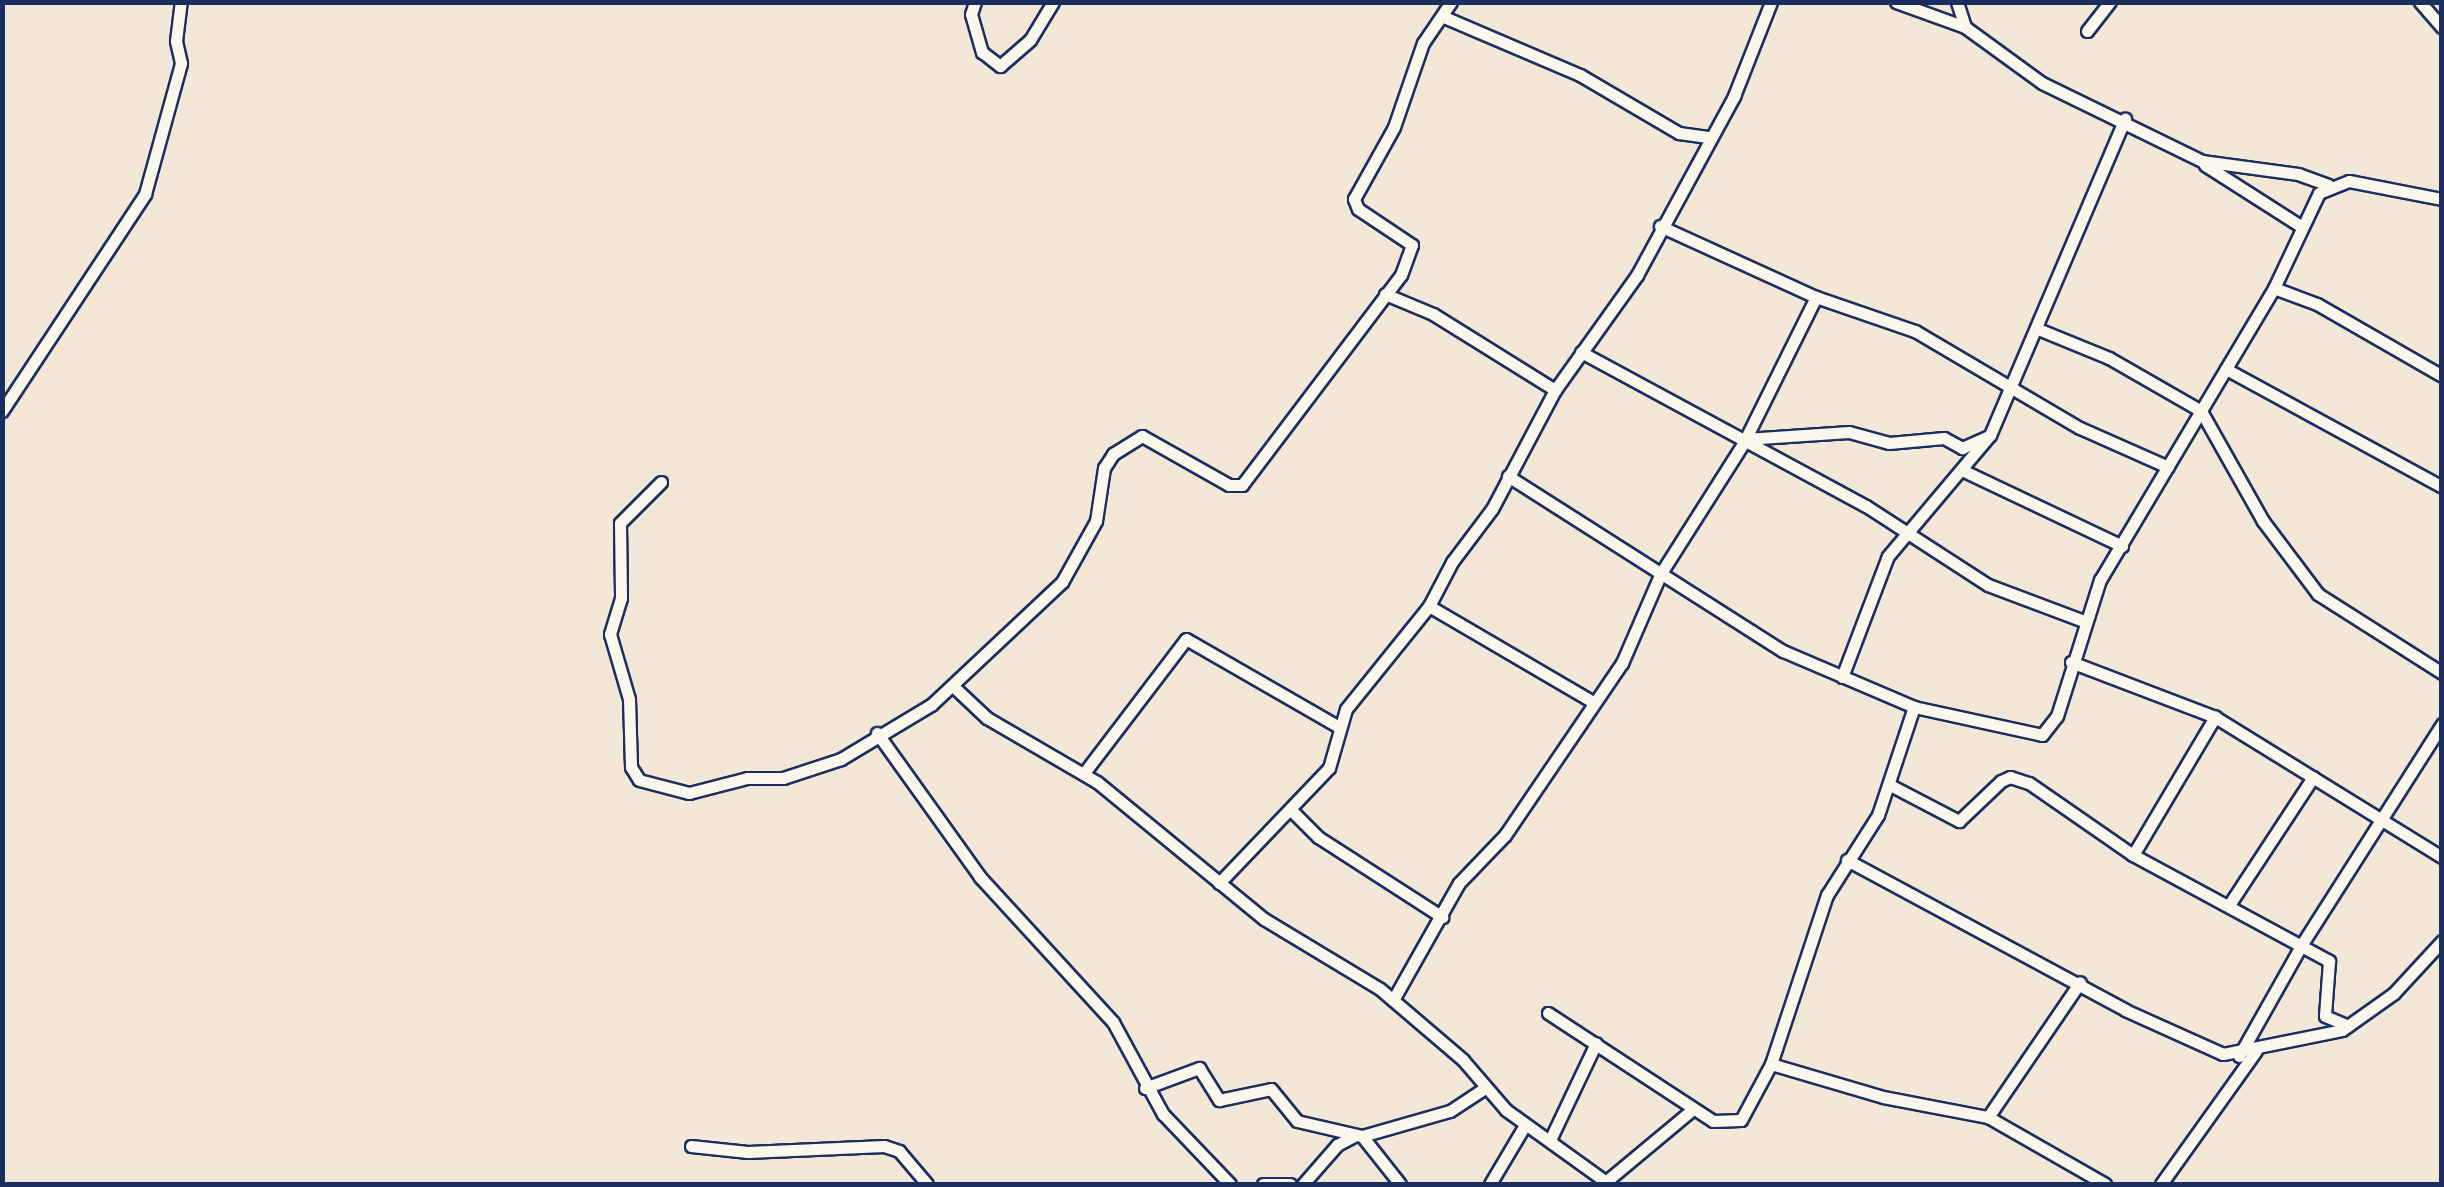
<!DOCTYPE html>
<html>
<head>
<meta charset="utf-8">
<style>
	body { margin:0 }
	#map { position:relative; width:2444px; height:1187px; overflow:hidden; background:#f3e7d7; font-family:"Comic Neue",sans-serif }
	div>[style] { position:absolute }
	[style*='--x'] { left:calc(var(--x)*1px); top:calc(var(--y)*1px); width:calc(var(--w)*1px); rotate:calc(var(--a)*1deg) }
	.roads { filter:drop-shadow(2px 0 #1b2f5e) drop-shadow(-2px 0 #1b2f5e) drop-shadow(0 2px #1b2f5e) drop-shadow(0 -2px #1b2f5e) }
	.street>* { height:11px; margin:-5.5px; padding:0 5.5px; transform-origin:5.5px; border-radius:5.5px; background:#fbf7ec }
	span { translate:-50% -50%; white-space:nowrap; text-align:center; line-height:1.15; -webkit-text-stroke:9px #fbf7ec; paint-order:stroke }
	.frame { position:absolute; inset:0; border:5px solid #1b2f5e; pointer-events:none }
</style>
</head>
<body>
<div id="map">
	<div class="roads">
		<div class="street">
			<i style="--x:975;--y:2;--w:13;--a:108"></i>
			<i style="--x:971;--y:14;--w:40;--a:74"></i>
			<i style="--x:982;--y:52;--w:23;--a:38"></i>
			<i style="--x:1000;--y:66;--w:40;--a:-41"></i>
			<i style="--x:1030;--y:40;--w:44;--a:-58.8"></i>
			<i style="--x:1896;--y:2;--w:73;--a:19.9"></i>
			<i style="--x:1965;--y:27;--w:95;--a:36"></i>
			<i style="--x:2042;--y:83;--w:178;--a:26"></i>
			<i style="--x:2202;--y:161;--w:97;--a:7.7"></i>
			<i style="--x:2298;--y:174;--w:32;--a:20"></i>
			<i style="--x:1957;--y:2;--w:26;--a:72"></i>
			<i style="--x:2420;--y:2;--w:33;--a:49"></i>
			<i style="--x:1444;--y:17;--w:148;--a:23.1"></i>
			<i style="--x:1580;--y:75;--w:115;--a:30.4"></i>
			<i style="--x:1679;--y:133;--w:29;--a:8"></i>
			<i style="--x:2087;--y:31;--w:37;--a:-52"></i>
			<i style="--x:2205;--y:165;--w:115;--a:32.6"></i>
			<i style="--x:1660;--y:226;--w:171;--a:24.5"></i>
			<i style="--x:1816;--y:297;--w:105;--a:19"></i>
			<i style="--x:1915;--y:331;--w:191;--a:30.5"></i>
			<i style="--x:2080;--y:428;--w:96;--a:23.9"></i>
			<i style="--x:2274;--y:288;--w:46;--a:20.4"></i>
			<i style="--x:2317;--y:304;--w:144;--a:29.9"></i>
			<i style="--x:1385;--y:294;--w:52;--a:22.6"></i>
			<i style="--x:1433;--y:314;--w:144;--a:31.9"></i>
			<i style="--x:2038;--y:329;--w:77;--a:22.2"></i>
			<i style="--x:2109;--y:358;--w:106;--a:29.9"></i>
			<i style="--x:2201;--y:411;--w:126;--a:60.6"></i>
			<i style="--x:2263;--y:521;--w:91;--a:53"></i>
			<i style="--x:2318;--y:594;--w:147;--a:32.5"></i>
			<i style="--x:1581;--y:352;--w:324;--a:28.4"></i>
			<i style="--x:1866;--y:506;--w:145;--a:32.9"></i>
			<i style="--x:1988;--y:585;--w:103;--a:20.6"></i>
			<i style="--x:2226;--y:369;--w:246;--a:28.6"></i>
			<i style="--x:2;--y:411;--w:260;--a:-56.6"></i>
			<i style="--x:145;--y:194;--w:136;--a:-74.6"></i>
			<i style="--x:181;--y:63;--w:23;--a:-103"></i>
			<i style="--x:176;--y:41;--w:39;--a:-83"></i>
			<i style="--x:1745;--y:439;--w:104;--a:-3.9"></i>
			<i style="--x:1849;--y:432;--w:41;--a:15.4"></i>
			<i style="--x:1889;--y:443;--w:55;--a:-5.2"></i>
			<i style="--x:1944;--y:438;--w:21;--a:29"></i>
			<i style="--x:1962;--y:448;--w:27;--a:-24"></i>
			<i style="--x:1964;--y:471;--w:175;--a:25.4"></i>
			<i style="--x:1508;--y:476;--w:326;--a:32.5"></i>
			<i style="--x:1783;--y:651;--w:142;--a:23.1"></i>
			<i style="--x:1914;--y:707;--w:131;--a:12.3"></i>
			<i style="--x:2042;--y:735;--w:24;--a:-52"></i>
			<i style="--x:2057;--y:716;--w:143;--a:-72.5"></i>
			<i style="--x:2100;--y:580;--w:340;--a:-59.2"></i>
			<i style="--x:2274;--y:288;--w:105;--a:-64.7"></i>
			<i style="--x:2319;--y:193;--w:32;--a:-22"></i>
			<i style="--x:2349;--y:181;--w:95;--a:11"></i>
			<i style="--x:661;--y:482;--w:58;--a:135"></i>
			<i style="--x:620;--y:523;--w:75;--a:89.2"></i>
			<i style="--x:621;--y:598;--w:38;--a:107"></i>
			<i style="--x:610;--y:634;--w:68;--a:73.7"></i>
			<i style="--x:629;--y:699;--w:68;--a:88.3"></i>
			<i style="--x:631;--y:767;--w:15;--a:58"></i>
			<i style="--x:639;--y:780;--w:52;--a:14.6"></i>
			<i style="--x:689;--y:793;--w:60;--a:-14.5"></i>
			<i style="--x:747;--y:778;--w:36;--a:0"></i>
			<i style="--x:783;--y:778;--w:61;--a:-18.1"></i>
			<i style="--x:841;--y:759;--w:105;--a:-31"></i>
			<i style="--x:931;--y:705;--w:180;--a:-43.2"></i>
			<i style="--x:1062;--y:582;--w:70;--a:-60.9"></i>
			<i style="--x:1096;--y:521;--w:54;--a:-81.4"></i>
			<i style="--x:1104;--y:468;--w:17;--a:-57"></i>
			<i style="--x:1113;--y:454;--w:34;--a:-32"></i>
			<i style="--x:1142;--y:436;--w:100;--a:29.4"></i>
			<i style="--x:1229;--y:485;--w:13;--a:0"></i>
			<i style="--x:1242;--y:485;--w:263;--a:-52.9"></i>
			<i style="--x:1401;--y:275;--w:32;--a:-70"></i>
			<i style="--x:1412;--y:245;--w:65;--a:-146.3"></i>
			<i style="--x:1358;--y:209;--w:11;--a:-112"></i>
			<i style="--x:1354;--y:199;--w:82;--a:-60.9"></i>
			<i style="--x:1394;--y:127;--w:89;--a:-71"></i>
			<i style="--x:1423;--y:43;--w:50;--a:-55.7"></i>
			<i style="--x:1429;--y:606;--w:190;--a:30.3"></i>
			<i style="--x:2071;--y:662;--w:154;--a:20.9"></i>
			<i style="--x:2215;--y:717;--w:267;--a:31.7"></i>
			<i style="--x:1842;--y:677;--w:129;--a:-69.2"></i>
			<i style="--x:1888;--y:556;--w:158;--a:-49.9"></i>
			<i style="--x:1990;--y:435;--w:344;--a:-66.9"></i>
			<i style="--x:955;--y:688;--w:44;--a:43.2"></i>
			<i style="--x:987;--y:718;--w:127;--a:30.2"></i>
			<i style="--x:1097;--y:782;--w:216;--a:39.4"></i>
			<i style="--x:1264;--y:919;--w:135;--a:31.1"></i>
			<i style="--x:1380;--y:989;--w:109;--a:40.5"></i>
			<i style="--x:1463;--y:1060;--w:66;--a:49.3"></i>
			<i style="--x:1506;--y:1110;--w:127;--a:35.7"></i>
			<i style="--x:877;--y:733;--w:177;--a:54.4"></i>
			<i style="--x:980;--y:877;--w:197;--a:47.5"></i>
			<i style="--x:1113;--y:1022;--w:105;--a:61.5"></i>
			<i style="--x:1163;--y:1114;--w:97;--a:46.3"></i>
			<i style="--x:1084;--y:773;--w:168;--a:-52.7"></i>
			<i style="--x:1186;--y:639;--w:177;--a:29.9"></i>
			<i style="--x:1890;--y:785;--w:78;--a:27.6"></i>
			<i style="--x:1959;--y:821;--w:58;--a:-43.6"></i>
			<i style="--x:2001;--y:781;--w:10;--a:-24"></i>
			<i style="--x:2010;--y:777;--w:20;--a:18"></i>
			<i style="--x:2029;--y:783;--w:126;--a:34.7"></i>
			<i style="--x:2133;--y:855;--w:223;--a:28.4"></i>
			<i style="--x:2329;--y:961;--w:55;--a:94.2"></i>
			<i style="--x:2325;--y:1016;--w:25;--a:23"></i>
			<i style="--x:1292;--y:811;--w:37;--a:45"></i>
			<i style="--x:1318;--y:837;--w:148;--a:32.8"></i>
			<i style="--x:2133;--y:855;--w:161;--a:-59.3"></i>
			<i style="--x:1847;--y:860;--w:316;--a:28.3"></i>
			<i style="--x:2125;--y:1010;--w:107;--a:24.2"></i>
			<i style="--x:2223;--y:1054;--w:121;--a:-11.4"></i>
			<i style="--x:2342;--y:1030;--w:64;--a:-35.4"></i>
			<i style="--x:2394;--y:993;--w:71;--a:-47.3"></i>
			<i style="--x:1219;--y:883;--w:159;--a:-46.3"></i>
			<i style="--x:1329;--y:768;--w:61;--a:-73.9"></i>
			<i style="--x:1346;--y:709;--w:132;--a:-51.1"></i>
			<i style="--x:1429;--y:606;--w:50;--a:-62.4"></i>
			<i style="--x:1452;--y:562;--w:66;--a:-53"></i>
			<i style="--x:1492;--y:509;--w:135;--a:-62.1"></i>
			<i style="--x:1555;--y:390;--w:141;--a:-54.5"></i>
			<i style="--x:1637;--y:275;--w:204;--a:-61.5"></i>
			<i style="--x:1734;--y:96;--w:101;--a:-68.5"></i>
			<i style="--x:2229;--y:905;--w:153;--a:-56.7"></i>
			<i style="--x:1393;--y:1000;--w:134;--a:-60.6"></i>
			<i style="--x:1459;--y:883;--w:66;--a:-46.2"></i>
			<i style="--x:1505;--y:835;--w:208;--a:-55.8"></i>
			<i style="--x:1622;--y:663;--w:98;--a:-66.6"></i>
			<i style="--x:1661;--y:573;--w:155;--a:-57.6"></i>
			<i style="--x:1744;--y:442;--w:162;--a:-63.6"></i>
			<i style="--x:1548;--y:1013;--w:197;--a:33.2"></i>
			<i style="--x:1713;--y:1121;--w:28;--a:-2"></i>
			<i style="--x:1741;--y:1120;--w:64;--a:-61.8"></i>
			<i style="--x:1771;--y:1064;--w:178;--a:-71.7"></i>
			<i style="--x:1827;--y:895;--w:95;--a:-57.5"></i>
			<i style="--x:1878;--y:815;--w:114;--a:-71.6"></i>
			<i style="--x:2239;--y:1056;--w:129;--a:-60.6"></i>
			<i style="--x:2302;--y:944;--w:261;--a:-57.5"></i>
			<i style="--x:1771;--y:1064;--w:117;--a:16.4"></i>
			<i style="--x:1883;--y:1097;--w:107;--a:10.8"></i>
			<i style="--x:1988;--y:1117;--w:135;--a:29.8"></i>
			<i style="--x:1145;--y:1088;--w:58;--a:-20.3"></i>
			<i style="--x:1199;--y:1068;--w:38;--a:58"></i>
			<i style="--x:1219;--y:1100;--w:53;--a:-11.9"></i>
			<i style="--x:1271;--y:1089;--w:41;--a:50.9"></i>
			<i style="--x:1297;--y:1121;--w:67;--a:13"></i>
			<i style="--x:1362;--y:1136;--w:91;--a:-15.9"></i>
			<i style="--x:1450;--y:1111;--w:42;--a:-33.3"></i>
			<i style="--x:1988;--y:1117;--w:163;--a:-55.7"></i>
			<i style="--x:1362;--y:1136;--w:61;--a:51.6"></i>
			<i style="--x:1550;--y:1140;--w:107;--a:-64.6"></i>
			<i style="--x:691;--y:1146;--w:57;--a:6"></i>
			<i style="--x:748;--y:1152;--w:136;--a:-2.5"></i>
			<i style="--x:884;--y:1146;--w:16;--a:18"></i>
			<i style="--x:899;--y:1151;--w:43;--a:49.7"></i>
			<i style="--x:1263;--y:1184;--w:27;--a:0"></i>
			<i style="--x:1303;--y:1184;--w:52;--a:-48.9"></i>
			<i style="--x:1337;--y:1145;--w:21;--a:-28"></i>
			<i style="--x:1490;--y:1184;--w:69;--a:-59.3"></i>
			<i style="--x:1603;--y:1184;--w:117;--a:-39.8"></i>
			<i style="--x:2161;--y:1184;--w:163;--a:-54.5"></i>
		</div>
	</div>
	<div class="frame"></div>
</div>
</body>
</html>
